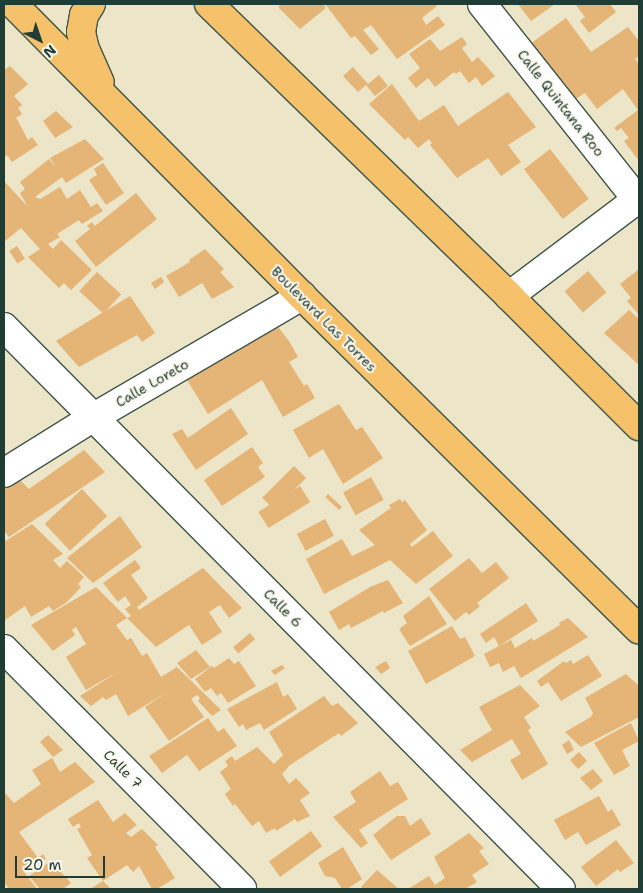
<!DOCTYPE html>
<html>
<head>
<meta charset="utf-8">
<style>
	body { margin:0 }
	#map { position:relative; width:643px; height:893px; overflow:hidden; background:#ece5c7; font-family:"Shantell Sans",sans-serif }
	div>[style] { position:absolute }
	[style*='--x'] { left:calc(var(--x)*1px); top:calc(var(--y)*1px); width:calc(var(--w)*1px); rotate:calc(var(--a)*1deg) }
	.building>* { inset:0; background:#e5b477; transform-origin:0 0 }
	.roads { filter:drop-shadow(1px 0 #3e564a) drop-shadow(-1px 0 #3e564a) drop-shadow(0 1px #3e564a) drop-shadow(0 -1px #3e564a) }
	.minor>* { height:28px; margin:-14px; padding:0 14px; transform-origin:14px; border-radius:14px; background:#fff }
	.tertiary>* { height:28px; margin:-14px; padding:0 14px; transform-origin:14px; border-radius:14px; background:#fff }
	.primary>* { height:28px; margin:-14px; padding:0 14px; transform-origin:14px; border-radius:14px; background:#f5c16b }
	span { translate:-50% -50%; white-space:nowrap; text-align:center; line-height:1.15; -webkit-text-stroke:4px #fbf7ec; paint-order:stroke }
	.street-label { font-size:14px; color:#1f3d34 }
	.frame { position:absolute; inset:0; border:5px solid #1f3d34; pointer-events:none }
	.north { position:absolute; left:15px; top:15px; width:50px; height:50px; -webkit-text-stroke:4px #fbf7ec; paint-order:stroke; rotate:139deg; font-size:14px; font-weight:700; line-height:20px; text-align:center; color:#1f3d34 }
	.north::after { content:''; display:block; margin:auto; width:18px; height:22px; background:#1f3d34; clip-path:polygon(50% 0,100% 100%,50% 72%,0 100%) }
	.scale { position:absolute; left:15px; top:856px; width:90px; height:22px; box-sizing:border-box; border:2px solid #1f3d34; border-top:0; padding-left:6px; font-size:15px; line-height:18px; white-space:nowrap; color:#1f3d34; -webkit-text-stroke:4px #fbf7ec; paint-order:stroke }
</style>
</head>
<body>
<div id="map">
	<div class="building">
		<i style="clip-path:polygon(282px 4px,323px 4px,326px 8px,300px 29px,278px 7px)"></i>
		<i style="clip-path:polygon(325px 4px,435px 4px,437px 6px,422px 18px,426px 25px,438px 16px,445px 25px,397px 59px,371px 25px,363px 30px,379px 49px,371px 55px,355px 36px,351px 38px)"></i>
		<i style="clip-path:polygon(518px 4px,555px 4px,531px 21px)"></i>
		<i style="clip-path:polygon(575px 4px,610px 4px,616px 12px,589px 33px,580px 21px,585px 17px)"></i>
		<i style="clip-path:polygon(566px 18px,591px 52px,628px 27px,639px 41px,639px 56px,635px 59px,639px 64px,639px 161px,624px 141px,629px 138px,621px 128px,617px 131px,614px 128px,638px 110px,623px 89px,597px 109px,585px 93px,571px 102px,530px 44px)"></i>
		<i style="clip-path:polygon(462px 37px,467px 44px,462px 48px,472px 62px,478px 57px,495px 76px,482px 86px,476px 77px,469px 83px,460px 71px,456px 74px,454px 72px,435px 87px,428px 78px,416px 88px,408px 78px,420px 68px,409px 54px,430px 39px,440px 51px)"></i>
		<i style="clip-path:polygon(10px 66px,28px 84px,14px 96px,22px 105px,18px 108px,22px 114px,16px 118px,18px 121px,28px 140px,32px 137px,38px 145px,12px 162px,7px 155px,4px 158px,4px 70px)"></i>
		<i style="clip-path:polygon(353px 67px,368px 84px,379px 75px,388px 86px,375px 96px,366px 85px,358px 92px,343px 76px)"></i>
		<i style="clip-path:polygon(392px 84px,419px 121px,444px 105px,458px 126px,508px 92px,536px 127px,508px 145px,521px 162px,501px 176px,488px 158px,457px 178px,430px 145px,432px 143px,429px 139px,418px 148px,408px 137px,405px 140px,369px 104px)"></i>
		<i style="clip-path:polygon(56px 111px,73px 127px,55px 138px,43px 121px)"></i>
		<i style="clip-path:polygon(85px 139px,104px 159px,66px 183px,62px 177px,35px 197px,40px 199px,60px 187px,67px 199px,80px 190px,91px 207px,97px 203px,103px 211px,82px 224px,79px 220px,57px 234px,60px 237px,48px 244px,53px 249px,61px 240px,92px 270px,71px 290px,64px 283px,59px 288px,28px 257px,40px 249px,21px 228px,4px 242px,4px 181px,28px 207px,20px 193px,25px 189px,20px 182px,49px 159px,56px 167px,50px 158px)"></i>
		<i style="left:550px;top:149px;width:63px;height:33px;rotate:52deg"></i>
		<i style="clip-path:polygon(103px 163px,124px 193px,106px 205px,89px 180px,97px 175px,94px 169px)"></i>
		<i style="clip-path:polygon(136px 193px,157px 219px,96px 267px,75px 241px,90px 229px,87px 226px,92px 222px,95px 226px)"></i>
		<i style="left:17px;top:246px;width:15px;height:9px;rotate:58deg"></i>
		<i style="clip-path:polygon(205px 249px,224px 269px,220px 272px,234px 287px,212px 299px,202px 283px,179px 297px,166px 276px,190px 262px,189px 260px)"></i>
		<i style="clip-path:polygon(639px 269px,639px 315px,627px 301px,631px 298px,620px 284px)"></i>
		<i style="left:588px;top:271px;width:28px;height:31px;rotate:49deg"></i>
		<i style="left:97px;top:272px;width:33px;height:26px;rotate:43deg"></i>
		<i style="clip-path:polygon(161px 277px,164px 282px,155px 289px,151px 283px)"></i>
		<i style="clip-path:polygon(130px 296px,155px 333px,142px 342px,137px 335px,79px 367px,56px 341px)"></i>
		<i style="clip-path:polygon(629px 310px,639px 319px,639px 365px,604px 333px)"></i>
		<i style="clip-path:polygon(272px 319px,289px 341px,298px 357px,289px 362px,304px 386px,307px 384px,315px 398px,283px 417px,262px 380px,208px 414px,182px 372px)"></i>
		<i style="clip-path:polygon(339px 404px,356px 430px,362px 427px,383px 458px,343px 484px,323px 449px,309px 458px,293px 430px)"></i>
		<i style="clip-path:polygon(231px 408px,248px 434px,196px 470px,172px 434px,182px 429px,188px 438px)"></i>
		<i style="clip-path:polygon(252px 447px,263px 463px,258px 467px,265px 477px,222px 506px,204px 480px)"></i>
		<i style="clip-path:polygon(84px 450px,105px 472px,9px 537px,4px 531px,4px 484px,16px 476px,29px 489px)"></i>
		<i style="left:294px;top:466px;width:17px;height:45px;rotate:45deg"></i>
		<i style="left:371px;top:477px;width:26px;height:32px;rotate:61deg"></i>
		<i style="left:300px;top:486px;width:19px;height:49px;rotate:58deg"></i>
		<i style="left:82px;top:489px;width:37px;height:51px;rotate:47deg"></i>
		<i style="left:328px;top:494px;width:19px;height:4px;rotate:43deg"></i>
		<i style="clip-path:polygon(400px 499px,402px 502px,405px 500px,427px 530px,410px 544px,412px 547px,433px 531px,453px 556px,416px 584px,390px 560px,324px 594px,306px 559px,342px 539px,352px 556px,375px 545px,359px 530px,391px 508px,389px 505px)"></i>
		<i style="clip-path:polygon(120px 516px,142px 547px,93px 583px,67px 558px)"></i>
		<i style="left:325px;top:519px;width:19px;height:32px;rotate:62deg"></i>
		<i style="clip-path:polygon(32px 524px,63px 554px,53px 560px,60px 568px,67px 561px,84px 577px,78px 584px,81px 587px,67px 602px,53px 611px,49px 606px,31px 617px,25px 606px,5px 620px,4px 542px)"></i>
		<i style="clip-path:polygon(469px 558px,482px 573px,496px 562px,509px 578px,477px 603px,480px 606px,469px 615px,466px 612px,455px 621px,429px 589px)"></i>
		<i style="clip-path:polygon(135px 560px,141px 568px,131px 575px,148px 598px,137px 607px,139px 610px,203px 568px,242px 608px,229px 618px,220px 605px,209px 612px,222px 632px,202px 645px,189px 625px,156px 647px,127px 618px,131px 616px,125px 609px,131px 605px,125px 596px,118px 602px,103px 583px)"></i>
		<i style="clip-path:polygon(388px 580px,403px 603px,384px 613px,383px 611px,351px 628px,349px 624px,339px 630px,329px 612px,370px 587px)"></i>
		<i style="clip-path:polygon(96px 587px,127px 618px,116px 625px,127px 640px,131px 638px,142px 656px,147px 653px,161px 677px,177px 667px,221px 710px,212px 716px,198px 701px,200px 698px,197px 695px,191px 699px,204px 717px,169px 741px,145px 707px,167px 692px,128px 716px,116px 694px,106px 700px,103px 697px,91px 706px,80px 696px,119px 671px,86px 690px,66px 657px,86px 644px,76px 627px,72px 630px,75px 635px,53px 651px,31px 625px)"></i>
		<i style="clip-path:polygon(429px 596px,447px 624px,410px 646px,399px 629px,407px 623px,403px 616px)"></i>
		<i style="clip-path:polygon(526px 603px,538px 621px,499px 646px,511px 640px,515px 648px,532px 638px,533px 641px,560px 625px,559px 623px,568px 618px,588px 637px,521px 678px,514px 666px,503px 672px,499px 663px,490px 667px,484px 654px,499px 646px,494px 637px,486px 643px,480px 634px)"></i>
		<i style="clip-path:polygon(452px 626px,460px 639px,465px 637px,475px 656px,426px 684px,408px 651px)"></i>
		<i style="left:250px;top:633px;width:8px;height:22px;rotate:50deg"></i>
		<i style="clip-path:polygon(196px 650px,210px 667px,191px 679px,177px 663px)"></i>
		<i style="clip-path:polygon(588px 655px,602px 676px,561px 701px,548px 682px,541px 687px,537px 681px,564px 661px,566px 663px,571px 660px,573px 664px)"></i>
		<i style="clip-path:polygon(229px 658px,234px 664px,239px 661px,256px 686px,228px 703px,221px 693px,217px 696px,211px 688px,205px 692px,195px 679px,212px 666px,214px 668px)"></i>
		<i style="clip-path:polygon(386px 661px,390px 668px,381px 674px,375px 667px)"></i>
		<i style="clip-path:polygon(282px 665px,285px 668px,275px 675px,271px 671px)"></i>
		<i style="clip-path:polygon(626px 674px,639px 686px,639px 717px,581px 747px,565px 732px,591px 717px,593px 713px,585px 698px)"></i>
		<i style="clip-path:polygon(277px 682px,283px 697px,288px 694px,297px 709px,264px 730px,260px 723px,246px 730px,243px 724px,239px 727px,227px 709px)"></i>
		<i style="clip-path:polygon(520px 685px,540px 706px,524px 717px,531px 728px,528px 730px,548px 764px,522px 780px,510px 760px,521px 754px,512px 739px,472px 762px,460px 750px,492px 730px,479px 707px)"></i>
		<i style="clip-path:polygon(324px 696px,332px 706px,338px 703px,358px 723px,341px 736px,339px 733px,290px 765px,282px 774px,289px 784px,296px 778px,310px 793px,300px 800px,310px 816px,297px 822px,295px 819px,276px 831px,275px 828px,266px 833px,259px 821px,252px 826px,235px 804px,233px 806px,225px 794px,231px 789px,220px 772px,228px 766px,225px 761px,232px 756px,235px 761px,257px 747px,274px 764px,283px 755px,269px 732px)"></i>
		<i style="clip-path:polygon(208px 718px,218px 732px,224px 728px,237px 746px,199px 771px,187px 755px,162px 773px,149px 756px)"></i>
		<i style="clip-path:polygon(631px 723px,639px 741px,622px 750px,630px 766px,614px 775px,594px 743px)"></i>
		<i style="clip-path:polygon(48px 735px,63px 750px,53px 757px,40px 742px)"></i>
		<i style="clip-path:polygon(569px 740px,574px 750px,567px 754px,562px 745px)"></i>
		<i style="left:579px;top:752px;width:12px;height:12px;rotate:48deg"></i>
		<i style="clip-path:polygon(52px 758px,60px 772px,75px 762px,95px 782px,19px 832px,38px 858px,43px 854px,46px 859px,24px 872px,37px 889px,9px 889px,4px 882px,4px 792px,14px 803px,41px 784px,32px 770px)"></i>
		<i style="clip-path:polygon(593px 769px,603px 781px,591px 790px,580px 778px)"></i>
		<i style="clip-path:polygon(380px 771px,390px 786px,398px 782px,408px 799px,359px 830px,368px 843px,361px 848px,333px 817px,356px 802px,350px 792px)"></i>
		<i style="clip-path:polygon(599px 796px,608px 812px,612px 809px,621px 825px,586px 845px,578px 832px,565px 840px,554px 820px)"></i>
		<i style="clip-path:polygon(98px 800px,113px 822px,125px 813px,137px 825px,126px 833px,131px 837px,142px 829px,158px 845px,155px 847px,175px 878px,157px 889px,152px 889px,139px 866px,133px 872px,127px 865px,103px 881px,87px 858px,92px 855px,77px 829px,81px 827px,79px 823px,73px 827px,68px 819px)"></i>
		<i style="clip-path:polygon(397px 816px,405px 816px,410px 826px,421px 818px,431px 834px,391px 860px,373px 835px)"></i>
		<i style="left:311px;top:831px;width:19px;height:52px;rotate:54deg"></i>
		<i style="clip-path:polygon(469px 833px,484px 848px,479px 851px,489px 864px,472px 875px,477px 882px,465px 889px,408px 889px,429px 876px,435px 885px,445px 878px,434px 857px)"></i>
		<i style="clip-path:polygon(616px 840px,634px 863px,620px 872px,618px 869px,596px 886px,581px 867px)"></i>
		<i style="clip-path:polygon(343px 847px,362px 879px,347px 889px,342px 889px,335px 878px,325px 876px,318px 863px)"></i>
		<i style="clip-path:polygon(51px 861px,71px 883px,63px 889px,40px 889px,29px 876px)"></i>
		<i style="clip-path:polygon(377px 870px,399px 889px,364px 889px,361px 887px)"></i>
		<i style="clip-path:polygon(103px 881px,111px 889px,90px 889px)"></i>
	</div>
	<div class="roads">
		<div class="minor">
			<i style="--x:482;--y:4;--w:253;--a:51.6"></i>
			<i style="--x:509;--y:296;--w:163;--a:-37"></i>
			<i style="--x:4;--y:327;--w:791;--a:45.26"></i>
			<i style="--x:4;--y:649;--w:338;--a:45.2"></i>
		</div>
		<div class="tertiary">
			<i style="--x:4;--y:473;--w:106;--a:-31.9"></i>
			<i style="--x:94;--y:417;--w:241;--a:-30.2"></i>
		</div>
		<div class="primary">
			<i style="--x:13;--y:4;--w:411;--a:45.3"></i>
			<i style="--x:302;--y:296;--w:474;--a:44.7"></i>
			<i style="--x:91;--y:4;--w:13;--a:122"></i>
			<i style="--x:84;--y:15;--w:17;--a:100"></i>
			<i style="--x:81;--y:32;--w:17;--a:77"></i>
			<i style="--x:85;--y:49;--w:36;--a:66"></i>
			<i style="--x:209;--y:4;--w:419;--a:44.2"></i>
			<i style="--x:509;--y:296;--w:184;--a:45"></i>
		</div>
	</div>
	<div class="street-label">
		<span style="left:561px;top:103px;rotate:52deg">Calle Quintana Roo</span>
		<span style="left:324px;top:319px;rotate:45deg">Boulevard Las Torres</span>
		<span style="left:152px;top:383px;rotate:-30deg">Calle Loreto</span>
		<span style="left:283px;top:608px;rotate:45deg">Calle 6</span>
		<span style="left:123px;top:769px;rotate:45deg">Calle 7</span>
	</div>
	<div class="frame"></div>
	<div class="north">N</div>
	<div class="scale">20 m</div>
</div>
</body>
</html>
